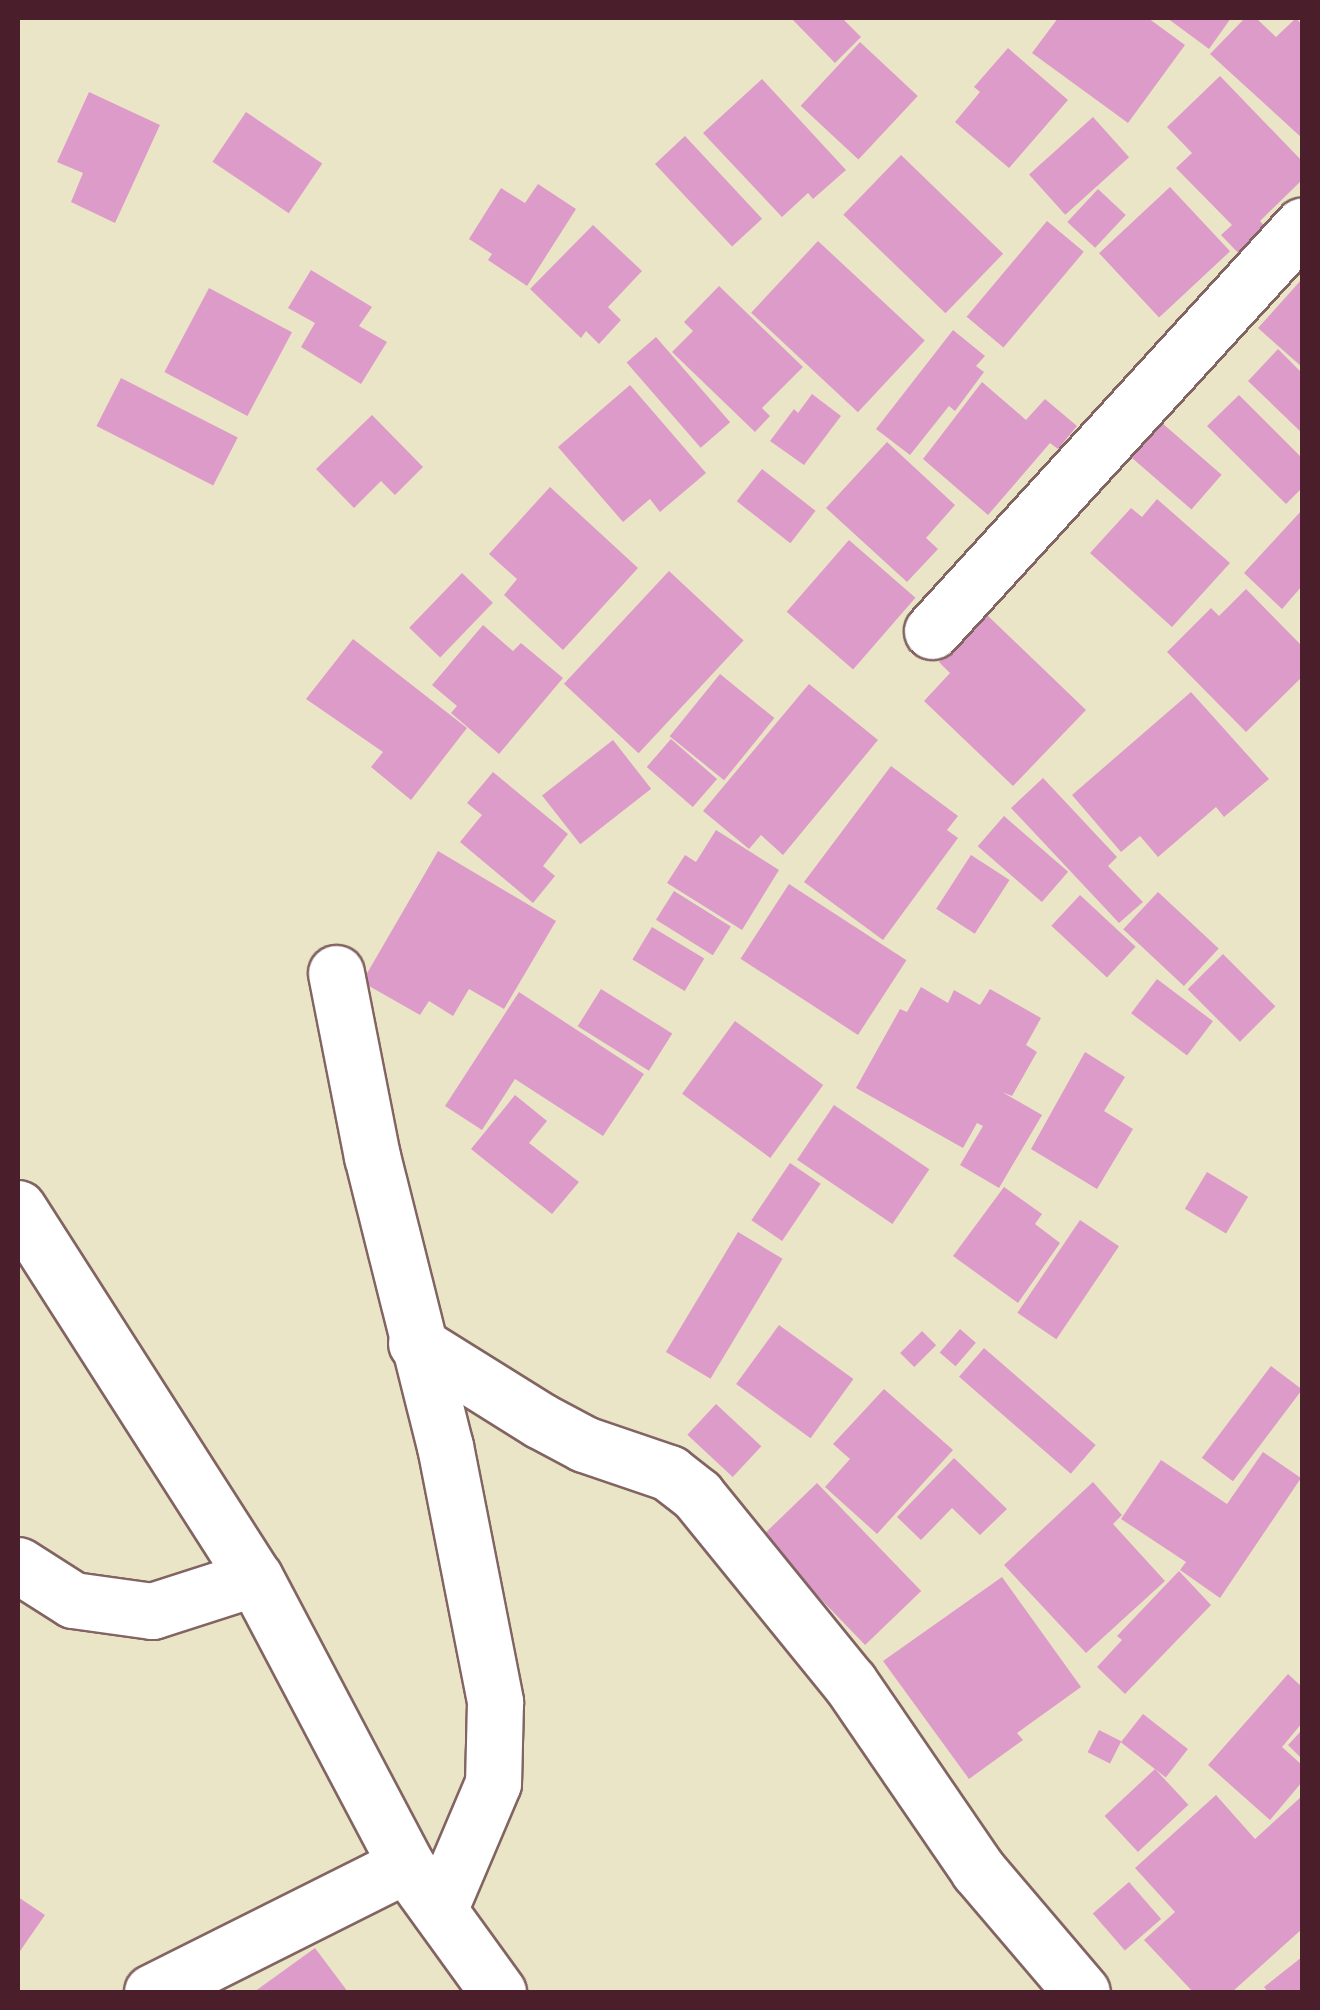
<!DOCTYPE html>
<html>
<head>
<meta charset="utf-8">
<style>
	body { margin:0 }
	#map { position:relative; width:1320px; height:2010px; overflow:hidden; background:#ebe5c7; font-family:"Shantell Sans",sans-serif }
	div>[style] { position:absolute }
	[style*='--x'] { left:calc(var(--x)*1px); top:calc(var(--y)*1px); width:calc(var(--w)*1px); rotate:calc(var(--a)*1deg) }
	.building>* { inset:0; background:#dd9bc9; transform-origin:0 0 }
	.roads { filter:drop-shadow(2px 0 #826462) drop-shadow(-2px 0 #826462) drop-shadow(0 2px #826462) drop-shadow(0 -2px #826462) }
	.minor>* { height:55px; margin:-27.5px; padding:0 27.5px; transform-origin:27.5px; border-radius:27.5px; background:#fff }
	.tertiary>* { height:55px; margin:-27.5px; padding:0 27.5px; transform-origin:27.5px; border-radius:27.5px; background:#fff }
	span { translate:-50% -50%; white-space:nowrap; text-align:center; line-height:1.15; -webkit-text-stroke:10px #f7f3e8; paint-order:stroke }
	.frame { position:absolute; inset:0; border:20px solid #4a1f2b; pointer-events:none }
</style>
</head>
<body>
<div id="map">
	<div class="building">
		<i style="clip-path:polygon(791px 18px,842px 18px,861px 37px,835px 63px)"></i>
		<i style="clip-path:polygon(1058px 18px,1148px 18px,1185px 45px,1128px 123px,1032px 53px)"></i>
		<i style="clip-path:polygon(1167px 18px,1231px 18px,1209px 49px)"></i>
		<i style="clip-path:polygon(1245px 18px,1256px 18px,1276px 37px,1296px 18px,1302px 25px,1302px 138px,1210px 54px)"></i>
		<i style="left:860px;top:42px;width:79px;height:87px;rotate:43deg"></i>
		<i style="clip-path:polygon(1008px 48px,1068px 100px,1009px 168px,955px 122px,980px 92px,974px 87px)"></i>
		<i style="clip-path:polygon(1220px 76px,1302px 161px,1302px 180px,1260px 221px,1272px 234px,1245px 260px,1221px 235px,1232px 225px,1176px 168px,1192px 153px,1167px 127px)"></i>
		<i style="clip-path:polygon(762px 79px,846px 170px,813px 199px,808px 193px,782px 217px,703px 133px)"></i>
		<i style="clip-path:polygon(89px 92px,160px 125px,115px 223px,71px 202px,83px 173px,57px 162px)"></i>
		<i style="left:246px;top:112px;width:92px;height:60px;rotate:34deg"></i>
		<i style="left:1093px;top:117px;width:54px;height:86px;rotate:48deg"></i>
		<i style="left:685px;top:136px;width:113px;height:41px;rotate:47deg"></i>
		<i style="left:901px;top:155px;width:142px;height:83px;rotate:44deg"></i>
		<i style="clip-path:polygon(538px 184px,576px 209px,527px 286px,488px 260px,492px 254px,469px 239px,501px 188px,525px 203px)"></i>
		<i style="left:1170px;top:187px;width:88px;height:97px;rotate:47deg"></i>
		<i style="left:1098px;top:189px;width:38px;height:45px;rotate:43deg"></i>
		<i style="left:1047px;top:221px;width:48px;height:125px;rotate:40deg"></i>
		<i style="clip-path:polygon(593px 225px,642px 271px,608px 307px,621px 320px,599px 344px,586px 331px,581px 338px,530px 289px)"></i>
		<i style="left:818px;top:241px;width:146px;height:98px;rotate:43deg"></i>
		<i style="clip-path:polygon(311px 270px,372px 307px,359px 326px,387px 342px,361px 384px,301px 347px,315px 323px,288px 308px)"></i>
		<i style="clip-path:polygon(1302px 279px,1302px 367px,1258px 328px)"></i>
		<i style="clip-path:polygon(719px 286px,803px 367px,762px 408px,770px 416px,755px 432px,672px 352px,693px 331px,684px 322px)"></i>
		<i style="left:209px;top:288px;width:94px;height:95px;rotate:28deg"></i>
		<i style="clip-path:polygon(953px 330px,985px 356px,976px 366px,984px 372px,955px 411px,949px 406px,910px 455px,876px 429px)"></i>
		<i style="left:656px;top:337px;width:113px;height:39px;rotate:49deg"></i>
		<i style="clip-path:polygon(1278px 349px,1302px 373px,1302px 433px,1248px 381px)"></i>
		<i style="left:121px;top:378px;width:131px;height:54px;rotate:27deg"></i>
		<i style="clip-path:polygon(982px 382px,1026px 420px,1045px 399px,1077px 426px,1058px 449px,1050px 443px,988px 515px,923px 459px)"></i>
		<i style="clip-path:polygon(630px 385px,706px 473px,660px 512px,650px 499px,623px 522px,558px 447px)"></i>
		<i style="clip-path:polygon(812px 394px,841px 416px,804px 465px,770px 441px,794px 409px,798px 413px)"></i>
		<i style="clip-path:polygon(1239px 395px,1302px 458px,1302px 488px,1286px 504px,1207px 426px)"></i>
		<i style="clip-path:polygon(372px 415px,423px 467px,395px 495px,381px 481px,354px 508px,316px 469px)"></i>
		<i style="left:1162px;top:423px;width:79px;height:46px;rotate:41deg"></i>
		<i style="clip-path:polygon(887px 442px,955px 505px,926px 538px,938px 549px,907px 582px,826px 508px)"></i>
		<i style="left:762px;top:469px;width:68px;height:41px;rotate:38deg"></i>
		<i style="clip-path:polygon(550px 487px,638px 568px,563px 650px,504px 595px,517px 579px,489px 554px)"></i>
		<i style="clip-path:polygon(1157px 499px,1230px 563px,1172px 627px,1090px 553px,1131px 508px,1142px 517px)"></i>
		<i style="clip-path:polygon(1302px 510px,1302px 586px,1282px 609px,1244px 573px)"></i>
		<i style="left:849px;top:540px;width:88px;height:95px;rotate:41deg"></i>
		<i style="left:669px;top:571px;width:102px;height:154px;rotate:43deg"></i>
		<i style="left:462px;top:573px;width:43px;height:76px;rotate:44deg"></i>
		<i style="clip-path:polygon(1246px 589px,1302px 646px,1302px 677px,1246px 732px,1167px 652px,1211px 608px,1219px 616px)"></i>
		<i style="clip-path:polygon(986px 614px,1086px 710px,1013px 786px,924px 701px,950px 673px,939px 662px)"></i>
		<i style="clip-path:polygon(483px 625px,513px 651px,521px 643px,563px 678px,499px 754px,451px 713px,457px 706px,432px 685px)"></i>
		<i style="clip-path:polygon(353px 639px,467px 728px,411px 800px,371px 767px,383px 752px,306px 699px)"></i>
		<i style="left:720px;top:674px;width:70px;height:80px;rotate:39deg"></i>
		<i style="clip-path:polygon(809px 684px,878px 740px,783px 855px,761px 835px,749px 849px,703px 811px)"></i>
		<i style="clip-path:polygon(1191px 692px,1269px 779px,1224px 817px,1216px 807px,1158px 857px,1140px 836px,1121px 852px,1072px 795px)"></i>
		<i style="left:671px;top:739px;width:61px;height:37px;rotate:41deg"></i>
		<i style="left:613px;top:740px;width:62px;height:90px;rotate:52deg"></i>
		<i style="clip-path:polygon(891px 766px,958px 816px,947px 830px,958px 838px,883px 940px,804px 882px)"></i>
		<i style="clip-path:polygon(493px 772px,568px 834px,543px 866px,555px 876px,533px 903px,460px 842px,482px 815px,467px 803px)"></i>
		<i style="clip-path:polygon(1043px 778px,1117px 857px,1108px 866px,1143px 902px,1119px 923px,1011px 808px)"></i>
		<i style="left:1004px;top:816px;width:85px;height:40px;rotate:41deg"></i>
		<i style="clip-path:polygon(716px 830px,779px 870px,742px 930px,667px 883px,685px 855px,696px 862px)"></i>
		<i style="clip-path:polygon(438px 851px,556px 921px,504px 1009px,469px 989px,453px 1016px,429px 1001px,420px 1015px,362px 982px)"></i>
		<i style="left:971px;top:855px;width:46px;height:64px;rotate:33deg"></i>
		<i style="left:789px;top:884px;width:140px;height:89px;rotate:33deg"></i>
		<i style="left:674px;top:891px;width:67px;height:34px;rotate:32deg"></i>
		<i style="left:1158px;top:892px;width:83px;height:51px;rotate:43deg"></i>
		<i style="left:1080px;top:895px;width:76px;height:42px;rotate:43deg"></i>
		<i style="left:652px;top:927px;width:61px;height:38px;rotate:31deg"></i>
		<i style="left:1223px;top:954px;width:74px;height:50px;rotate:45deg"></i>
		<i style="left:1157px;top:979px;width:70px;height:43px;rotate:37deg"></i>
		<i style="clip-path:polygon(921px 987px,948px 1003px,954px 990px,980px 1005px,990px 989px,1041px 1018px,1026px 1045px,1037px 1052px,1012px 1096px,1002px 1092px,1042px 1115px,999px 1188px,960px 1165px,983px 1126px,977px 1123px,963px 1148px,856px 1088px,900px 1009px,907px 1012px)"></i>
		<i style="left:601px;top:989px;width:84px;height:44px;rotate:32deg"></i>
		<i style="clip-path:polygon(519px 992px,644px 1074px,603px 1136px,515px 1079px,482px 1130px,445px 1106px)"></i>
		<i style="left:735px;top:1021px;width:109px;height:90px;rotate:36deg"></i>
		<i style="clip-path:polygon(1085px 1052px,1125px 1077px,1104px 1111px,1133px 1129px,1097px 1189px,1031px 1149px)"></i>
		<i style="clip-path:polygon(515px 1095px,547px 1121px,529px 1143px,579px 1182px,552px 1214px,471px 1149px)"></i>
		<i style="left:834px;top:1105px;width:115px;height:66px;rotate:34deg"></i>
		<i style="left:790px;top:1163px;width:37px;height:69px;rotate:34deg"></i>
		<i style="left:1207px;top:1172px;width:48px;height:43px;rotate:31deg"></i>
		<i style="clip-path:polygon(1004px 1187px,1042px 1214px,1035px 1224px,1060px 1243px,1018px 1303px,953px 1256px)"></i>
		<i style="left:1080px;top:1220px;width:47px;height:112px;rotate:34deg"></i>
		<i style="left:738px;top:1232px;width:52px;height:140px;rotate:31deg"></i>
		<i style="left:779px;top:1325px;width:92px;height:73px;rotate:36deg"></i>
		<i style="left:960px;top:1329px;width:21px;height:31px;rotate:41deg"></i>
		<i style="left:922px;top:1331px;width:20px;height:31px;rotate:45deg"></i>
		<i style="left:984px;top:1348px;width:148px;height:38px;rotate:41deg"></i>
		<i style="left:1271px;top:1366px;width:39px;height:115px;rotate:37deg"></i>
		<i style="clip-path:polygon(884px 1389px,953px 1450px,877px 1534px,825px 1487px,850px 1459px,833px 1444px)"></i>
		<i style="left:716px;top:1404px;width:62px;height:42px;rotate:43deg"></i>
		<i style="clip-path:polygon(1263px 1452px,1301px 1478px,1220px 1598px,1180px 1570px,1186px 1562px,1121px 1519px,1161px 1460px,1227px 1504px)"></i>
		<i style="clip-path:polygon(954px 1458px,1007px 1509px,980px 1535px,952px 1508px,921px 1540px,897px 1517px)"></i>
		<i style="clip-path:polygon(1093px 1482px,1122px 1515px,1113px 1524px,1165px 1581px,1086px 1653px,1004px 1565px)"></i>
		<i style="left:817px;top:1483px;width:150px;height:78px;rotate:46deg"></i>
		<i style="clip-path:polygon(1179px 1571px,1211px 1605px,1125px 1694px,1097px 1667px,1122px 1640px,1117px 1636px)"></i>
		<i style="clip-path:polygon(1002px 1577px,1081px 1687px,1017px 1733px,1023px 1740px,969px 1779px,883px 1661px)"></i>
		<i style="clip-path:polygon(1288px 1674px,1302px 1687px,1302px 1723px,1282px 1747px,1302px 1765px,1302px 1782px,1270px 1820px,1208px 1765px)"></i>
		<i style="left:1143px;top:1714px;width:57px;height:36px;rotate:38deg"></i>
		<i style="left:1099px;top:1730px;width:25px;height:25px;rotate:27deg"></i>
		<i style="clip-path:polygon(1302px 1730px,1302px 1759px,1288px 1745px)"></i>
		<i style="left:1155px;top:1769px;width:49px;height:69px;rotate:47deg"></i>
		<i style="clip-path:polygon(1216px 1795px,1255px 1839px,1302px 1796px,1302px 1929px,1232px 1992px,1193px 1992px,1144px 1940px,1175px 1912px,1135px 1868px)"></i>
		<i style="left:1129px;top:1882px;width:49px;height:48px;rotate:49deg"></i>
		<i style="clip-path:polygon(18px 1897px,45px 1915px,18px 1954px)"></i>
		<i style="clip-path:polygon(315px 1948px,348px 1992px,254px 1992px)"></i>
		<i style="clip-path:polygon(1302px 1957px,1302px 1992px,1268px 1992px,1264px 1987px)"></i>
	</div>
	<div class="roads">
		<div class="minor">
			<i style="--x:932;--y:631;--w:549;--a:-47.59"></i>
			<i style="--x:336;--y:973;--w:187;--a:78.9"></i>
			<i style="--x:372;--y:1156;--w:299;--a:75.9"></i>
			<i style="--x:445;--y:1446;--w:261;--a:78.9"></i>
			<i style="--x:495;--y:1702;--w:81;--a:91.4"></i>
			<i style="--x:493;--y:1783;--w:138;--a:113"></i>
			<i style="--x:416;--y:1343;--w:147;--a:32"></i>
			<i style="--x:541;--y:1421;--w:49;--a:28.1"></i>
			<i style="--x:584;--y:1444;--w:90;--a:18.8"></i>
			<i style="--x:669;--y:1473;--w:36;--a:38"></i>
			<i style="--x:697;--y:1495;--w:242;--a:50.9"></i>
			<i style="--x:850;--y:1683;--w:227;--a:55.6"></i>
			<i style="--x:978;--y:1870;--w:160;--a:49.6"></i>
			<i style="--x:18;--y:1565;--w:65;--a:32.5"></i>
			<i style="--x:73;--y:1600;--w:80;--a:7.9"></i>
			<i style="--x:152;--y:1611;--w:108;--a:-17.8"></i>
			<i style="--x:152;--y:1992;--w:284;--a:-26.6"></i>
		</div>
		<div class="tertiary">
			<i style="--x:18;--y:1208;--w:439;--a:57.4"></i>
			<i style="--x:255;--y:1578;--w:324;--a:62.2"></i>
			<i style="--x:406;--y:1865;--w:157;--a:54.1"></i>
		</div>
	</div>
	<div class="frame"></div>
</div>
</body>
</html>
